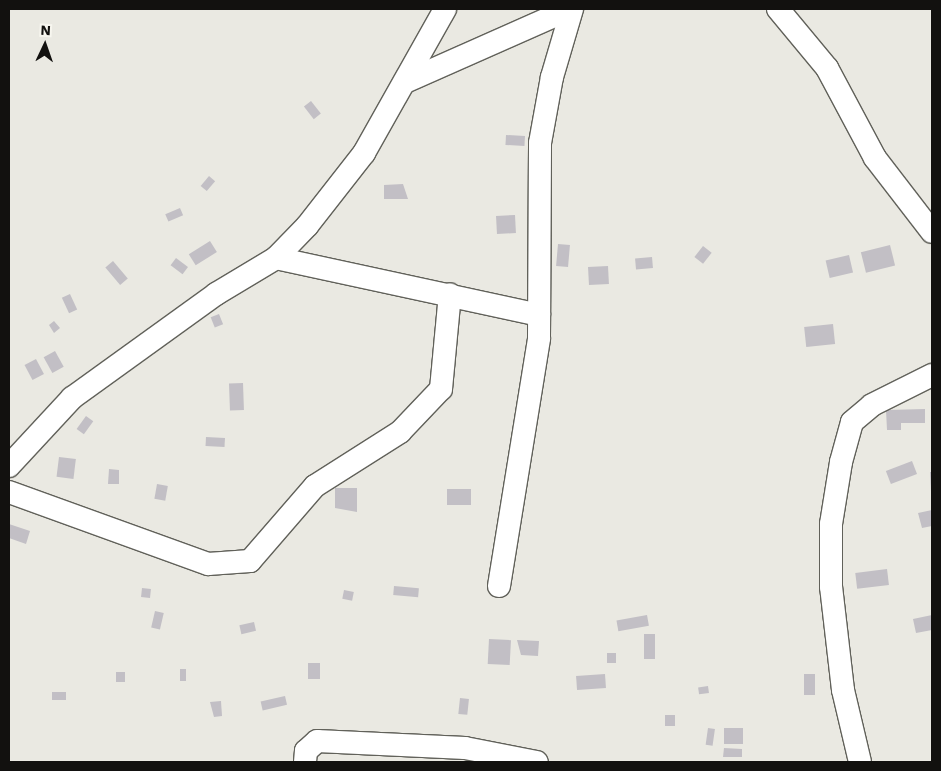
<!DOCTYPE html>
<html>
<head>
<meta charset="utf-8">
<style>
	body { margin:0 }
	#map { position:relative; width:941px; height:771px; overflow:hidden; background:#eae9e2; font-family:"Work Sans",sans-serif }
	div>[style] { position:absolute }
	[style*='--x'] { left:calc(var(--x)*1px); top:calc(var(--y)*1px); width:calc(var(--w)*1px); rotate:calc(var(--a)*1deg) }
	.building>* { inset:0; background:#c2bfc5; transform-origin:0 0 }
	.roads { filter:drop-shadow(1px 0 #61615a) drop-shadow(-1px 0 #61615a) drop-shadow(0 1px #61615a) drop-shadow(0 -1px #61615a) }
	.minor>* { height:22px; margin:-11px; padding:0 11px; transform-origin:11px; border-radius:11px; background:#fff }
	span { translate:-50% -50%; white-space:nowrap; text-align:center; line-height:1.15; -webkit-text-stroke:5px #f7f6ef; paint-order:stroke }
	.frame { position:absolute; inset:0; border:10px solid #12110f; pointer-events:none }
	.north { position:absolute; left:20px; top:20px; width:50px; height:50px; -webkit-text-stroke:4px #f7f6ef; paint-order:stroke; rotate:3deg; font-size:14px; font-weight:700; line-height:20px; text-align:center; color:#12110f }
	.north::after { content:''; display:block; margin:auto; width:18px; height:22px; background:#12110f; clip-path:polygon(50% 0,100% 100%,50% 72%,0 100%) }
</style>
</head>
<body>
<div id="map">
	<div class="building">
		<i style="left:311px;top:101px;width:16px;height:9px;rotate:52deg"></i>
		<i style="left:506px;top:135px;width:19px;height:10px;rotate:3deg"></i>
		<i style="left:209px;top:176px;width:8px;height:13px;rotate:40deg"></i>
		<i style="clip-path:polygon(403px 184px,408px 199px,384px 199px,384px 185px)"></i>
		<i style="left:180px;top:208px;width:8px;height:16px;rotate:67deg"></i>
		<i style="left:515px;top:215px;width:18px;height:19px;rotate:87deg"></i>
		<i style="left:210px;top:241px;width:13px;height:25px;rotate:58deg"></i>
		<i style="left:558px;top:244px;width:12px;height:22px;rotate:5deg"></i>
		<i style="left:890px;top:245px;width:21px;height:30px;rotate:76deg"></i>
		<i style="left:703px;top:246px;width:11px;height:14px;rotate:38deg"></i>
		<i style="left:849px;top:255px;width:18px;height:24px;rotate:77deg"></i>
		<i style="left:652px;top:257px;width:11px;height:17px;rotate:85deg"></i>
		<i style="left:176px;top:258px;width:15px;height:9px;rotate:37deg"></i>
		<i style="left:113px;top:261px;width:23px;height:10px;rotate:50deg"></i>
		<i style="left:608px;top:266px;width:18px;height:20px;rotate:87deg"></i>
		<i style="left:70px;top:294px;width:17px;height:9px;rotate:65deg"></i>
		<i style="left:219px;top:314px;width:11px;height:9px;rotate:68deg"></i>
		<i style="clip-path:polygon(54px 321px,60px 328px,54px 333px,49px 325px)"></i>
		<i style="left:833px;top:324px;width:20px;height:29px;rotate:84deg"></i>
		<i style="left:55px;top:351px;width:18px;height:13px;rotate:61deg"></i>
		<i style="left:36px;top:359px;width:17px;height:13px;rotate:62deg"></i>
		<i style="left:243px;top:383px;width:27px;height:14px;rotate:88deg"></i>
		<i style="clip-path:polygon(925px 409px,925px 423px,901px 423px,901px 430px,887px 430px,886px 410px)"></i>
		<i style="left:86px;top:416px;width:9px;height:16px;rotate:36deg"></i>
		<i style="left:206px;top:437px;width:19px;height:9px;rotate:3deg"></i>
		<i style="left:59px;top:457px;width:17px;height:20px;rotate:7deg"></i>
		<i style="left:912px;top:461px;width:14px;height:28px;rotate:69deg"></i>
		<i style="clip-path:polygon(109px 469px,119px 470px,119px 484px,108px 484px)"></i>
		<i style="clip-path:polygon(930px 472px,932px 472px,932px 491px,931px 491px)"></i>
		<i style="left:157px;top:484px;width:11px;height:15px;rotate:10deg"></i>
		<i style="clip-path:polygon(335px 488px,357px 488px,357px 512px,335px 508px)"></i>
		<i style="left:447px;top:489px;width:24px;height:16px"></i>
		<i style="clip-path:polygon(932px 510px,932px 526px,922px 528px,918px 513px)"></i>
		<i style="clip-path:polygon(9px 524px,30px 531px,26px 544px,9px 538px)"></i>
		<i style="left:887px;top:569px;width:16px;height:32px;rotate:83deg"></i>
		<i style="left:394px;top:586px;width:25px;height:9px;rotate:5deg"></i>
		<i style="left:142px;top:588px;width:9px;height:9px;rotate:6deg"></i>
		<i style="left:344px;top:590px;width:10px;height:9px;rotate:11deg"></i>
		<i style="left:155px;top:611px;width:9px;height:17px;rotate:13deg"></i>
		<i style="left:647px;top:615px;width:11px;height:31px;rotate:80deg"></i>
		<i style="clip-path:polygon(932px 615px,932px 630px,916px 633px,913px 619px)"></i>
		<i style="left:254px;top:622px;width:9px;height:15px;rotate:77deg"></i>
		<i style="left:644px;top:634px;width:11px;height:25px"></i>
		<i style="left:489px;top:639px;width:22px;height:25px;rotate:3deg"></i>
		<i style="clip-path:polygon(517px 640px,539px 641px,538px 656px,521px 655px)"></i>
		<i style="left:607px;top:653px;width:9px;height:10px"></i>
		<i style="left:308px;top:663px;width:12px;height:16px"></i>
		<i style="left:180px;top:669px;width:6px;height:12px"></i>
		<i style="left:116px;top:672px;width:9px;height:10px"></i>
		<i style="left:605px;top:674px;width:14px;height:29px;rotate:86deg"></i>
		<i style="left:804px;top:674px;width:11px;height:21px"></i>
		<i style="left:708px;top:686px;width:7px;height:10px;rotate:82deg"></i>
		<i style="left:52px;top:692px;width:14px;height:8px"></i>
		<i style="left:285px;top:696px;width:9px;height:25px;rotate:77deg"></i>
		<i style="left:460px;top:698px;width:9px;height:16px;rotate:6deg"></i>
		<i style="clip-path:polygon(221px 701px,222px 716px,214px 717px,210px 702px)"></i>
		<i style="left:665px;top:715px;width:10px;height:11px"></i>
		<i style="left:708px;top:728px;width:7px;height:17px;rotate:8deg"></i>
		<i style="left:724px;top:728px;width:19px;height:16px"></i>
		<i style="clip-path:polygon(724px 748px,742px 749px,742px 757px,723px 757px)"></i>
	</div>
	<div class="roads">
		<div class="minor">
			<i style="--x:778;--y:9;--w:77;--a:50.3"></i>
			<i style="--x:827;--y:68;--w:102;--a:61.9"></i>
			<i style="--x:875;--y:158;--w:93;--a:52.4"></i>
			<i style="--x:405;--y:82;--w:180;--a:-23.9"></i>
			<i style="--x:276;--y:258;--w:269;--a:12.2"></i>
			<i style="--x:9;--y:466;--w:93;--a:-47.2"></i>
			<i style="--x:72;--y:398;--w:178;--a:-35.8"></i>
			<i style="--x:216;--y:294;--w:70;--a:-31"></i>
			<i style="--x:276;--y:258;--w:45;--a:-45.9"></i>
			<i style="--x:307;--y:226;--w:93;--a:-52"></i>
			<i style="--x:364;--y:153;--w:165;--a:-60.6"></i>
			<i style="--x:9;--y:492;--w:212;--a:19.9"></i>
			<i style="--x:208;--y:564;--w:42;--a:-4.1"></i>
			<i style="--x:250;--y:561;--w:99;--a:-49.1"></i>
			<i style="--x:315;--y:486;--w:101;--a:-32.4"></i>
			<i style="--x:400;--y:432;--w:59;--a:-46.4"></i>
			<i style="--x:441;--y:389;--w:95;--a:-84.6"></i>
			<i style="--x:499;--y:586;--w:251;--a:-80.8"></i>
			<i style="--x:539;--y:338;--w:195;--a:-89.7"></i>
			<i style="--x:540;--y:143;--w:67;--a:-79.7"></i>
			<i style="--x:552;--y:77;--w:71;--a:-73.6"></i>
			<i style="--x:305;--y:762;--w:11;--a:-85"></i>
			<i style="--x:306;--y:751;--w:15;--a:-42"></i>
			<i style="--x:317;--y:741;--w:148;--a:2.7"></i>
			<i style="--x:465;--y:748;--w:73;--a:11"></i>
			<i style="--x:860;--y:762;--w:74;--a:-103.3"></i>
			<i style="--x:843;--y:690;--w:104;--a:-96.6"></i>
			<i style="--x:831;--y:587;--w:63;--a:-90"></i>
			<i style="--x:831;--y:524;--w:63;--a:-80.8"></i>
			<i style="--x:841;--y:462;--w:41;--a:-74.6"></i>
			<i style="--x:852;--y:422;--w:26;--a:-40"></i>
			<i style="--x:872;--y:405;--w:67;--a:-26.6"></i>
		</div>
	</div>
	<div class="frame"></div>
	<div class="north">N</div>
</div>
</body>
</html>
